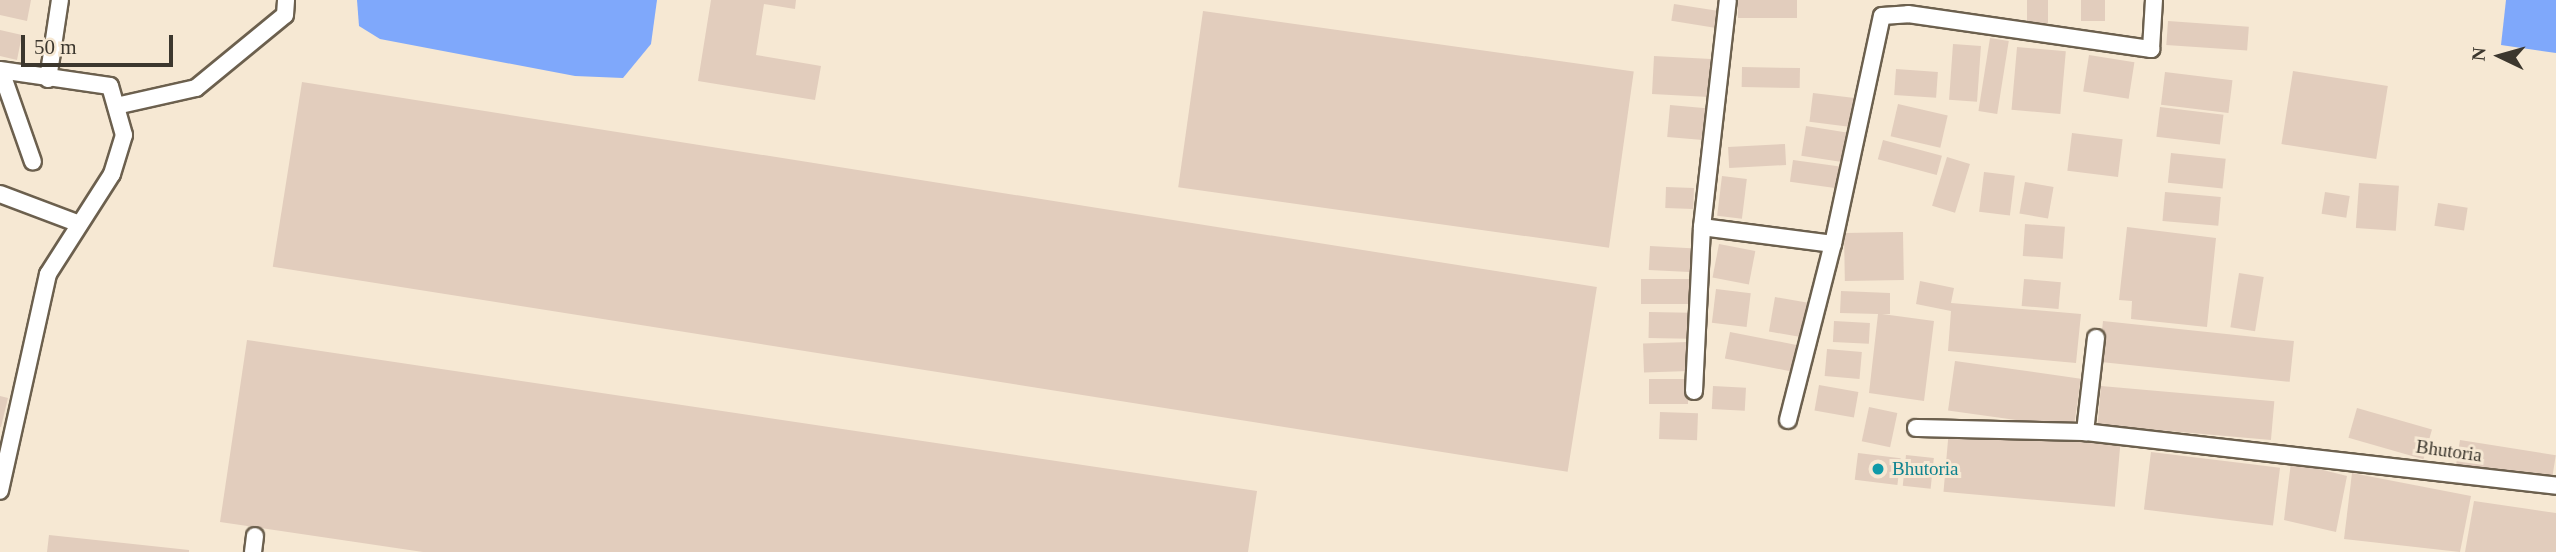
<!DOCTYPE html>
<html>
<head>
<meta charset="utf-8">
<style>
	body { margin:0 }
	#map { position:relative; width:2556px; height:552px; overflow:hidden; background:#f6e8d3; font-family:"Times New Roman",serif }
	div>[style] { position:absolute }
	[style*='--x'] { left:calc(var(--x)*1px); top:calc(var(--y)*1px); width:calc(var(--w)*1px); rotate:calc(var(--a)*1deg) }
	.water>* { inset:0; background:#7fa8fb }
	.building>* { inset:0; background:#e2cdbd; transform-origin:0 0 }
	.roads { filter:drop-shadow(2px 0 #6c604e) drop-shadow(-2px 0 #6c604e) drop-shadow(0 2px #6c604e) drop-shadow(0 -2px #6c604e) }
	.minor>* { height:16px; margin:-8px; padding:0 8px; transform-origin:8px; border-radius:8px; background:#fff }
	.dots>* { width:19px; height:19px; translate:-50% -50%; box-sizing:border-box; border:4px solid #f6e8d3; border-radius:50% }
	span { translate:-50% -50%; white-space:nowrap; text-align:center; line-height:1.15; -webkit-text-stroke:6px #f6e8d3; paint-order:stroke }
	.street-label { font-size:19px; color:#3c372e }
	.culture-label { font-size:19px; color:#0d838f }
	.left { translate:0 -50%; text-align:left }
	.north { position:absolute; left:2465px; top:21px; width:70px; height:70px; -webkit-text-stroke:5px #f6e8d3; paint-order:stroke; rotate:275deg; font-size:19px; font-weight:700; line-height:28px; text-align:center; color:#3c372e }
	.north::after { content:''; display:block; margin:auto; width:24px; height:32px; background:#3c372e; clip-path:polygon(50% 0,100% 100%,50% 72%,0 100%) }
	.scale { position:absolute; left:21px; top:35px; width:152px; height:32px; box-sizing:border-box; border:4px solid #3c372e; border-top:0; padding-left:9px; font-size:21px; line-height:24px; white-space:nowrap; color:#3c372e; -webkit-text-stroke:5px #f6e8d3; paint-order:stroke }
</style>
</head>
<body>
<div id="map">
	<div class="water">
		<i style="clip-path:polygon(357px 0,657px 0,651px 44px,623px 78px,575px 76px,380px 39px,359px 26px)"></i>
		<i style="clip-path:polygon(2506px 0,2556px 0,2556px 53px,2501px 45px)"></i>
	</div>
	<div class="building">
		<i style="clip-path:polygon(0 0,31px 0,27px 21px,0 15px)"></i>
		<i style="clip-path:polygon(711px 0,796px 0,795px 9px,764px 4px,756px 55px,821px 66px,815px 100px,698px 81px)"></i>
		<i style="left:1738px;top:0;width:59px;height:18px"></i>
		<i style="left:2027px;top:0;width:21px;height:23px"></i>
		<i style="left:2081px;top:0;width:24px;height:21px"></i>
		<i style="left:1674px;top:4px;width:47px;height:17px;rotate:9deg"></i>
		<i style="left:1203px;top:11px;width:435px;height:178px;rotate:8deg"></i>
		<i style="left:2168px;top:21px;width:81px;height:24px;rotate:4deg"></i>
		<i style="clip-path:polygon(0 30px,22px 35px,17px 60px,0 56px)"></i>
		<i style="left:1990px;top:38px;width:19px;height:74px;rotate:9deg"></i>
		<i style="left:1953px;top:44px;width:28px;height:56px;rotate:4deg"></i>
		<i style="left:2017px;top:47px;width:49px;height:63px;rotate:5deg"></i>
		<i style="left:2089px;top:55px;width:46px;height:37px;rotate:9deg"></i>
		<i style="left:1654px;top:56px;width:62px;height:38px;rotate:3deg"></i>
		<i style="left:1742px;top:67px;width:58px;height:20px;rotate:1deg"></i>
		<i style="left:1896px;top:69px;width:42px;height:26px;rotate:4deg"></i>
		<i style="left:2293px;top:71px;width:96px;height:74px;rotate:9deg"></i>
		<i style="left:2165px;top:72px;width:68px;height:33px;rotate:7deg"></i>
		<i style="left:302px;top:82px;width:1311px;height:187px;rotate:9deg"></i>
		<i style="left:1813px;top:93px;width:46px;height:29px;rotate:7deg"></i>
		<i style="left:1898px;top:104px;width:51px;height:33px;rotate:13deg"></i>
		<i style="left:1670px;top:105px;width:42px;height:32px;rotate:5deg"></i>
		<i style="left:2160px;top:107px;width:64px;height:30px;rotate:7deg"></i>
		<i style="left:1806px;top:126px;width:46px;height:30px;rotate:9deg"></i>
		<i style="left:2072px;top:133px;width:51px;height:38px;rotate:7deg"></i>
		<i style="left:1883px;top:140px;width:61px;height:20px;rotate:15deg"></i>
		<i style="left:1785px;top:144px;width:21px;height:57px;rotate:87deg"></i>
		<i style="left:2171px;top:153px;width:55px;height:30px;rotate:6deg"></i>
		<i style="left:1947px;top:157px;width:24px;height:51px;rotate:17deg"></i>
		<i style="left:1793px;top:160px;width:49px;height:22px;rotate:8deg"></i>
		<i style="left:1984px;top:172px;width:31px;height:40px;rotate:7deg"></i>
		<i style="left:1722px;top:176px;width:25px;height:40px;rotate:7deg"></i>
		<i style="left:2025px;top:182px;width:29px;height:32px;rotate:10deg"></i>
		<i style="left:2359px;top:183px;width:40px;height:45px;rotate:4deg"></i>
		<i style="left:1666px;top:187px;width:28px;height:21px;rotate:2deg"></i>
		<i style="left:2165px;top:192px;width:56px;height:29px;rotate:5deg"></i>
		<i style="left:2325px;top:192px;width:25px;height:22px;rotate:9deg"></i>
		<i style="left:2438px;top:203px;width:30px;height:23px;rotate:9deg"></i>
		<i style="left:2025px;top:224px;width:40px;height:32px;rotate:4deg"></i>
		<i style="clip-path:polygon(2127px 227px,2216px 238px,2207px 327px,2131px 319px,2132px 301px,2119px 300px)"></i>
		<i style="left:1903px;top:232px;width:48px;height:59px;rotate:89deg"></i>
		<i style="left:1719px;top:244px;width:37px;height:34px;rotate:11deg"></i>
		<i style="left:1650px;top:246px;width:41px;height:24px;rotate:3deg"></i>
		<i style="left:2239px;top:273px;width:25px;height:55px;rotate:9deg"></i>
		<i style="left:1690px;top:279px;width:25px;height:49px;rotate:90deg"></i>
		<i style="left:2024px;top:279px;width:37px;height:27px;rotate:5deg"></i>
		<i style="clip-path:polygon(1920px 281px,1954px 288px,1951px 303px,2081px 314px,2076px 363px,1948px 351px,1951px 311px,1916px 304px)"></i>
		<i style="left:1716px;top:289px;width:35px;height:34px;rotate:7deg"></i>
		<i style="clip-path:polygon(1841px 291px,1890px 293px,1890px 314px,1882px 314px,1934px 321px,1924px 401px,1869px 393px,1878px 314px,1840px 313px)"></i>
		<i style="left:1775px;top:297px;width:41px;height:35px;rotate:10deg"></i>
		<i style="left:1649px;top:312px;width:41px;height:26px;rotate:1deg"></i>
		<i style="left:1834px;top:321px;width:36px;height:21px;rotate:3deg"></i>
		<i style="left:2103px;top:321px;width:192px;height:41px;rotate:6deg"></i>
		<i style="left:1730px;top:332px;width:69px;height:27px;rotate:11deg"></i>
		<i style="clip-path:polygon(247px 340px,1257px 491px,1248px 552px,423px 552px,220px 522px)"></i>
		<i style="left:1688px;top:342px;width:29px;height:45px;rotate:88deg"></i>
		<i style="left:1827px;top:349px;width:35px;height:27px;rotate:5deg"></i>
		<i style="left:1955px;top:361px;width:127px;height:50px;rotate:8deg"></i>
		<i style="left:1688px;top:379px;width:25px;height:39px;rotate:90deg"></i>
		<i style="left:1819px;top:385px;width:40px;height:26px;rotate:10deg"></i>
		<i style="left:1713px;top:386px;width:33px;height:23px;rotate:3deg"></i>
		<i style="left:2101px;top:386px;width:174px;height:39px;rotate:5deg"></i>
		<i style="clip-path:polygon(0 396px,8px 398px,1px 427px,0 427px)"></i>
		<i style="left:1869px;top:407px;width:29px;height:35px;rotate:12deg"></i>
		<i style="left:2357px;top:408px;width:78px;height:31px;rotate:16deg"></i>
		<i style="left:1660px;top:412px;width:38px;height:27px;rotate:2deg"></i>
		<i style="left:1949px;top:429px;width:172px;height:63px;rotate:5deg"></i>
		<i style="left:2460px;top:440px;width:97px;height:27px;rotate:9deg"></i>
		<i style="left:2151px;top:452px;width:130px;height:58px;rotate:7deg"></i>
		<i style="left:1858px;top:453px;width:43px;height:27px;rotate:7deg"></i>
		<i style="left:1906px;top:455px;width:28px;height:31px;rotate:6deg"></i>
		<i style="clip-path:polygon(2291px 462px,2347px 476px,2336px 532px,2284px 520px)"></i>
		<i style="clip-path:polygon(2352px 473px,2471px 496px,2460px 552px,2344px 539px)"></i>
		<i style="clip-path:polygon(2474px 501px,2556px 513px,2556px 552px,2465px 552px)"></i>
		<i style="clip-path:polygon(49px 535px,189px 550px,189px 552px,47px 552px)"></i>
	</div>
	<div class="roads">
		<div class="minor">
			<i style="--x:0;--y:70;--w:111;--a:8.3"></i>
			<i style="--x:110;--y:86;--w:51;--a:74.1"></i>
			<i style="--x:124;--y:135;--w:41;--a:107.1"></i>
			<i style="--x:112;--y:174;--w:119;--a:122.6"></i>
			<i style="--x:48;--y:274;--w:222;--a:102.5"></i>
			<i style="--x:1;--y:71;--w:96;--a:70.6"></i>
			<i style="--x:48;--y:79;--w:80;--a:-81.4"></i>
			<i style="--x:116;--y:106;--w:82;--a:-12.7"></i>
			<i style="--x:196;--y:88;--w:115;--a:-39.4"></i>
			<i style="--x:285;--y:15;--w:15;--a:-86"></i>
			<i style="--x:0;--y:194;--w:85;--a:20.6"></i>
			<i style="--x:1702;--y:227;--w:132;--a:7.4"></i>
			<i style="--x:1833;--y:244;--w:233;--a:-77.9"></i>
			<i style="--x:1882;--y:16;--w:26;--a:-4"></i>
			<i style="--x:1908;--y:14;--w:246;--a:8.2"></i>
			<i style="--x:2151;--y:49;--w:49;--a:-86.5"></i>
			<i style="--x:2096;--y:338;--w:95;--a:96.7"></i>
			<i style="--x:2085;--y:432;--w:474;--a:6.5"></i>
			<i style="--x:1694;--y:391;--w:164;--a:-87.2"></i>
			<i style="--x:1702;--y:227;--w:228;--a:-83.5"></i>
			<i style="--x:1788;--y:420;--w:182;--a:-75.7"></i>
			<i style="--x:1916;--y:428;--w:169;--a:1.4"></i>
			<i style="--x:253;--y:552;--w:16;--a:-83"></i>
		</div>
	</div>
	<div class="dots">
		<i style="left:1878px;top:469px;background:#0f9aa8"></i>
	</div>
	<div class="street-label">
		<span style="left:2449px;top:451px;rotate:8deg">Bhutoria</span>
	</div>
	<div class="culture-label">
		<span class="left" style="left:1892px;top:469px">Bhutoria</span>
	</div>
	<div class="north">N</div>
	<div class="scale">50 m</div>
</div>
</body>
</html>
